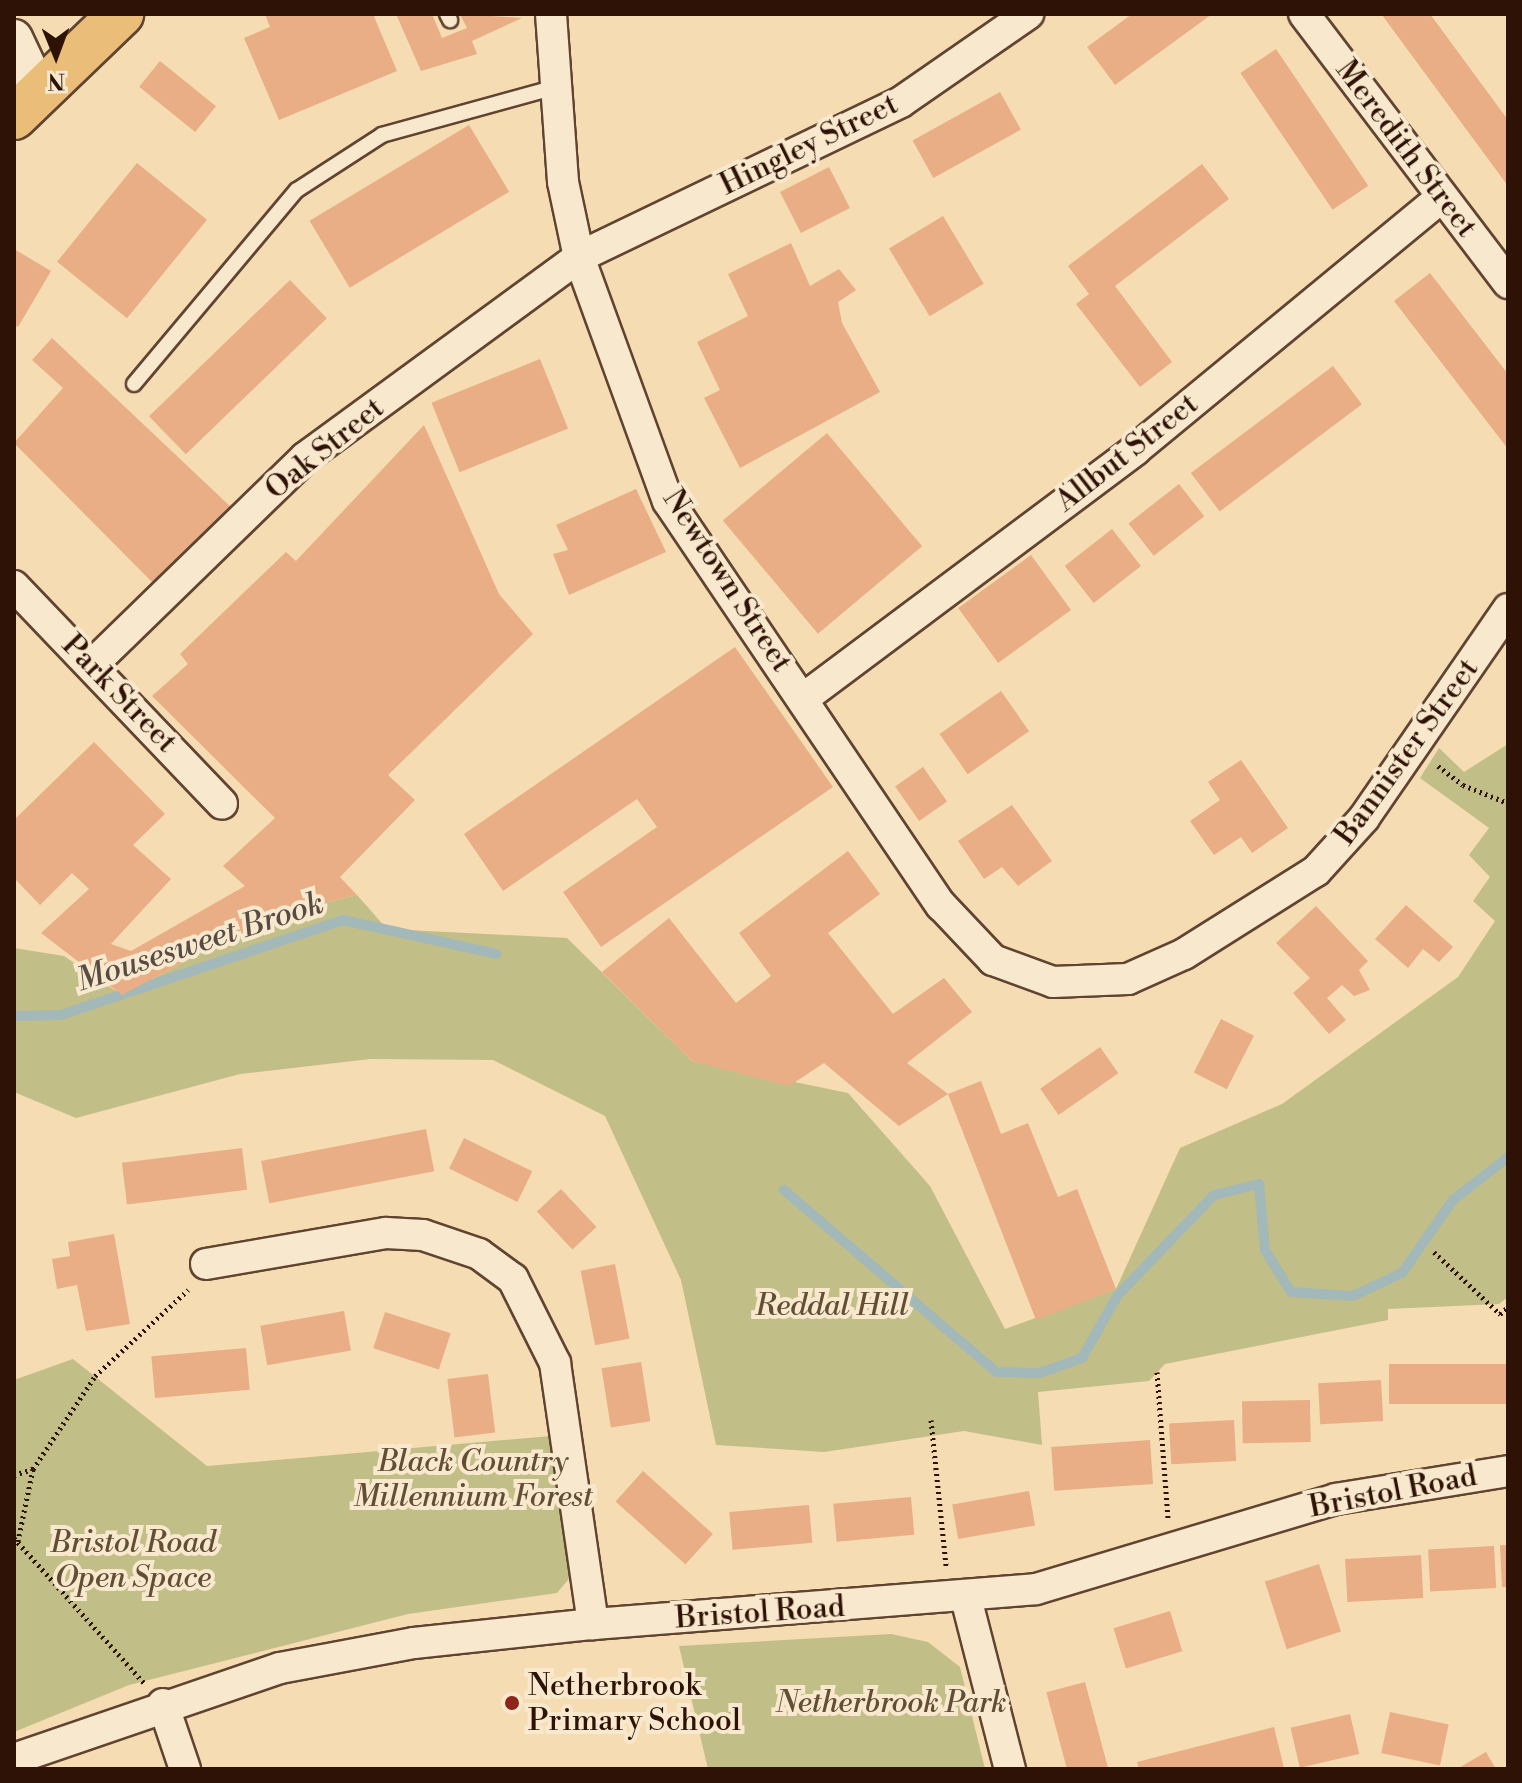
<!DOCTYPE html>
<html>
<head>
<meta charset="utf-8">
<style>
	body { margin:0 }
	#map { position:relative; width:1522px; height:1783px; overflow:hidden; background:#f5dcb2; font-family:"Libre Bodoni",serif }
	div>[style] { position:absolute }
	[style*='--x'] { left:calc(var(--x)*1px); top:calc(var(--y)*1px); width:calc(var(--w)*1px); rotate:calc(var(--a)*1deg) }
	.green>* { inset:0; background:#c2be88 }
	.stream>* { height:10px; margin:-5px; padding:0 5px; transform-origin:5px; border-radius:5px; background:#a3b8b9 }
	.building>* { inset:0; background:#e9ae86; transform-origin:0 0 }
	.path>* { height:5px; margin-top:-2.5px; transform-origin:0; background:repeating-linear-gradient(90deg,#2e1206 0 2px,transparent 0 6px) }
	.roads { filter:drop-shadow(2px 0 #604431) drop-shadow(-2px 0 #604431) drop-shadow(0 2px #604431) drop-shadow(0 -2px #604431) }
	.service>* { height:14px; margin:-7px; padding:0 7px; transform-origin:7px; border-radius:7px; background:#f8e8cd }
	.minor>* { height:30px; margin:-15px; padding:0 15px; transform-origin:15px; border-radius:15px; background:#f8e8cd }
	.tertiary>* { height:36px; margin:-18px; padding:0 18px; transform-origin:18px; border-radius:18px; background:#f8e8cd }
	.primary>* { height:44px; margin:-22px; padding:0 22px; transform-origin:22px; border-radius:22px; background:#eabe79 }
	.dots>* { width:22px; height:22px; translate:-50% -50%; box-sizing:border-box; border:4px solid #f8e8cd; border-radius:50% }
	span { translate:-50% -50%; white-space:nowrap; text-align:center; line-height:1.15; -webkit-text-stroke:8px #f8e8cd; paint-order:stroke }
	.street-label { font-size:30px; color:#2e1206 }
	.park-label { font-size:30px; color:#624e34; font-style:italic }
	.poi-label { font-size:30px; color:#2e1206 }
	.left { translate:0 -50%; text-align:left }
	.water-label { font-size:32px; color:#574c45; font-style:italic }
	.frame { position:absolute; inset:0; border:16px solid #2e1206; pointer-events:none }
	.north { position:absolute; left:16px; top:16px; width:80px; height:80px; -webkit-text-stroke:6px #f8e8cd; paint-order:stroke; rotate:179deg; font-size:22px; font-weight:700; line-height:32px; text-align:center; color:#2e1206 }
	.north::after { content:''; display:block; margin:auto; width:28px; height:36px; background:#2e1206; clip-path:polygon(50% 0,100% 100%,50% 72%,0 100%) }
</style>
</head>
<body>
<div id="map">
	<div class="green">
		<i style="clip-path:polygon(1508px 744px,1508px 1297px,1499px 1304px,1388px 1309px,1388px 1320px,1165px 1364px,1149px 1381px,1038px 1392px,1042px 1445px,964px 1431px,824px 1452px,716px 1445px,681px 1280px,605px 1116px,493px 1060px,370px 1059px,240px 1074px,76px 1118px,14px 1092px,14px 948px,64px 956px,122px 995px,270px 916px,357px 895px,387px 929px,567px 938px,692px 1061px,848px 1093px,930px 1186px,1005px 1329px,1116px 1289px,1180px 1148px,1282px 1104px,1458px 977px,1495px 921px,1473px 901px,1490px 877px,1469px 855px,1489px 828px,1420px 778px,1439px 748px,1464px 772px)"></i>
		<i style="clip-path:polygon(73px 1359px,207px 1466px,551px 1436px,573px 1574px,557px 1593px,408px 1614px,129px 1685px,14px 1732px,14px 1380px)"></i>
		<i style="clip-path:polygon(891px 1634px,928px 1642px,960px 1667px,985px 1769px,708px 1769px,679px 1646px)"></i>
	</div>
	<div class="stream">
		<i style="--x:14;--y:1016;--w:47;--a:-1.2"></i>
		<i style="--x:61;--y:1015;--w:298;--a:-18.6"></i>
		<i style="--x:343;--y:920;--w:157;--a:12.5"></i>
		<i style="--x:784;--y:1190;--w:279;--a:40.6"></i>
		<i style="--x:996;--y:1372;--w:44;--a:1.3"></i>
		<i style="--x:1040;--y:1373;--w:45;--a:-19.7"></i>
		<i style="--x:1082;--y:1358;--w:73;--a:-60.3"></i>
		<i style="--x:1118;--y:1295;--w:139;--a:-46.2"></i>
		<i style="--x:1214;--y:1195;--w:46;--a:-13.7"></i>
		<i style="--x:1259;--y:1184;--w:66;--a:84.8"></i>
		<i style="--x:1265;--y:1250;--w:49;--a:58.2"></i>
		<i style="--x:1291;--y:1292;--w:62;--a:3.7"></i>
		<i style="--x:1353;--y:1296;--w:54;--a:-25.1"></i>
		<i style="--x:1402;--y:1273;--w:89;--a:-55.1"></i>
		<i style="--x:1453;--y:1200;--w:70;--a:-38"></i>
	</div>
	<div class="building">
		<i style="clip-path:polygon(265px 14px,373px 14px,397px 71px,279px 120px,244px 38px,270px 27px)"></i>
		<i style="clip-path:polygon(396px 14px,432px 14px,442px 38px,467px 28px,460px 14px,522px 18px,472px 41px,477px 54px,421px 71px)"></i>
		<i style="clip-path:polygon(1132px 14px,1212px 14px,1115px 85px,1087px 47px)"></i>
		<i style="clip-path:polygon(1430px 14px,1508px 120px,1508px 186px,1382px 15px)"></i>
		<i style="left:1276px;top:49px;width:165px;height:43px;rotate:56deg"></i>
		<i style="left:160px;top:61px;width:72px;height:33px;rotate:39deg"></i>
		<i style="left:1000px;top:92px;width:43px;height:100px;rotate:61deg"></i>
		<i style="left:469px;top:125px;width:78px;height:186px;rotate:59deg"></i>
		<i style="left:137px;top:163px;width:90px;height:127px;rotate:39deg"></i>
		<i style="clip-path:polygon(1202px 164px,1229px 199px,1115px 286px,1172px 362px,1140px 387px,1076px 304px,1089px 294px,1068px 266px)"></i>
		<i style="left:829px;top:167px;width:46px;height:55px;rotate:63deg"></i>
		<i style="left:943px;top:216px;width:79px;height:63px;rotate:59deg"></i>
		<i style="clip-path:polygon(791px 243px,810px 286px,839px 269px,856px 290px,838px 302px,842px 323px,880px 392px,740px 468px,704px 398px,720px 390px,697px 342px,748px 316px,728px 274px)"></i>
		<i style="clip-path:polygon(14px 249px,51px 271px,18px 327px,14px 325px)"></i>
		<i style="clip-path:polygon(1430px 273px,1508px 374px,1508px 449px,1394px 301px)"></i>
		<i style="left:290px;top:280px;width:53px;height:196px;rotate:46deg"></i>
		<i style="clip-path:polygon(52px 338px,233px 509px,153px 583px,14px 443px,63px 388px,32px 360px)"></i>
		<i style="left:540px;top:359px;width:75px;height:117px;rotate:68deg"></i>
		<i style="left:1333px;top:366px;width:48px;height:178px;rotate:53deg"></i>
		<i style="clip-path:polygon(424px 425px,499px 594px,533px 634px,388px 775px,415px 800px,340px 877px,357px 895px,270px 916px,122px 995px,41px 933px,89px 889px,72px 873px,40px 905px,14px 878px,14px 820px,94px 742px,165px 814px,133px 845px,171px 879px,111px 944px,131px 951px,245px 886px,223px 866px,275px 818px,152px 696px,188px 664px,180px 654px,286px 552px,296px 561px)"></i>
		<i style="left:827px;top:433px;width:148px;height:136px;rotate:50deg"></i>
		<i style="left:1179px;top:484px;width:41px;height:64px;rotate:52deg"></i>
		<i style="clip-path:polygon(636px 489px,666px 552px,569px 595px,553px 554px,568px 550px,556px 525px)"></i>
		<i style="left:1112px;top:529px;width:47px;height:60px;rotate:52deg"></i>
		<i style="left:1031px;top:555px;width:68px;height:90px;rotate:54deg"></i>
		<i style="clip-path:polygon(735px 647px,833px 787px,601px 947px,563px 892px,657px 827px,637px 799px,503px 891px,464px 834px)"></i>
		<i style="left:1001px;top:691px;width:49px;height:75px;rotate:55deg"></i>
		<i style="clip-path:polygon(1241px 760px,1288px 828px,1252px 853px,1241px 837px,1214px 855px,1190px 821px,1220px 800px,1208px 782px)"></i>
		<i style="left:923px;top:767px;width:42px;height:34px;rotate:55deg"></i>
		<i style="clip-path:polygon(1012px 805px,1052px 861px,1018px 886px,1002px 867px,984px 879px,958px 841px)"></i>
		<i style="clip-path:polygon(848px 851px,880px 894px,828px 933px,893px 1014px,944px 978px,972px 1012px,907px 1063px,948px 1094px,899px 1126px,824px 1063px,789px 1086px,692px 1061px,602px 972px,669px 918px,736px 1003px,771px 976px,739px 933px)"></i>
		<i style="clip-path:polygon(1406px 905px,1453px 947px,1439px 962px,1423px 949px,1408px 968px,1375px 939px)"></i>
		<i style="clip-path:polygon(1316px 906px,1368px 961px,1359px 970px,1370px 990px,1354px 996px,1342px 985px,1327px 998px,1346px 1020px,1329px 1034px,1293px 993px,1310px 978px,1276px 943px)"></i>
		<i style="left:1221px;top:1019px;width:37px;height:60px;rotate:27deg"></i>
		<i style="left:1100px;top:1047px;width:32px;height:73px;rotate:55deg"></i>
		<i style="clip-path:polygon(981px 1081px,1001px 1134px,1028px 1123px,1058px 1197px,1077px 1189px,1116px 1289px,1036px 1320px,948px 1094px)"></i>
		<i style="left:426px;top:1129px;width:43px;height:168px;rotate:79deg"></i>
		<i style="left:464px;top:1138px;width:76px;height:34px;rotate:26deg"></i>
		<i style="left:242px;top:1148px;width:42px;height:121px;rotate:83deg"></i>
		<i style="left:561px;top:1189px;width:52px;height:33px;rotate:47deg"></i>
		<i style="clip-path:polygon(114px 1234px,130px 1324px,86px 1331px,77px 1285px,57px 1289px,52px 1259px,70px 1256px,68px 1242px)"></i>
		<i style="left:615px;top:1264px;width:76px;height:35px;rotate:79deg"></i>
		<i style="left:344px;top:1311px;width:40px;height:85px;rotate:80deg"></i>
		<i style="left:385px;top:1312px;width:69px;height:38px;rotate:18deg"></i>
		<i style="left:246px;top:1348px;width:42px;height:95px;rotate:85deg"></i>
		<i style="left:641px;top:1362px;width:60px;height:40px;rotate:81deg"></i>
		<i style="left:1508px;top:1364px;width:40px;height:119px;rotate:90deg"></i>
		<i style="left:488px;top:1374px;width:59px;height:41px;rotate:83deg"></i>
		<i style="left:1381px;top:1380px;width:41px;height:63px;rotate:87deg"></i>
		<i style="left:1310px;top:1400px;width:42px;height:68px;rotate:89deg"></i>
		<i style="left:1234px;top:1420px;width:41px;height:65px;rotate:87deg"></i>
		<i style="left:1150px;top:1440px;width:44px;height:99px;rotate:86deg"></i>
		<i style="left:643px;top:1471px;width:94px;height:41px;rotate:42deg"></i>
		<i style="left:1029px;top:1491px;width:35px;height:78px;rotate:80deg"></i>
		<i style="left:911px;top:1497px;width:38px;height:78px;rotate:85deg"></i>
		<i style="left:809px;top:1505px;width:38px;height:80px;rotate:85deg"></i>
		<i style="clip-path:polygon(1500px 1545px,1508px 1545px,1508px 1587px,1502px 1587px)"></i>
		<i style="left:1494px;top:1546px;width:42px;height:66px;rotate:87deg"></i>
		<i style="left:1421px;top:1555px;width:43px;height:76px;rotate:87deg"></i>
		<i style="left:1319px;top:1564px;width:71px;height:57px;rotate:72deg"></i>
		<i style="left:1170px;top:1611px;width:42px;height:59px;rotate:73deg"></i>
		<i style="left:1085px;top:1682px;width:88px;height:40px;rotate:75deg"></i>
		<i style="left:1390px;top:1712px;width:60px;height:42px;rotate:12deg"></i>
		<i style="left:1350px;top:1714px;width:41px;height:61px;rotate:77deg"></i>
		<i style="clip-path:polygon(1274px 1727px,1284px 1768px,1139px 1769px,1137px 1762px)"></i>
		<i style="clip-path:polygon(1486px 1752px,1496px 1769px,1457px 1769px)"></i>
	</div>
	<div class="path">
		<i style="--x:1438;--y:766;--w:31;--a:37"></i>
		<i style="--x:1463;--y:785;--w:48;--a:21.8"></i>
		<i style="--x:1434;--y:1252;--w:91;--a:43.2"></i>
		<i style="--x:1500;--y:1314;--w:11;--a:-41"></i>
		<i style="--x:1157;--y:1372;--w:146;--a:85.7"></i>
		<i style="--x:931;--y:1420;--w:147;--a:84.1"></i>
		<i style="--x:33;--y:1469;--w:112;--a:-56.3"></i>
		<i style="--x:95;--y:1376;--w:127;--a:-42.8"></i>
		<i style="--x:14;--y:1475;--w:20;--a:-18"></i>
		<i style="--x:33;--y:1469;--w:74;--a:101.8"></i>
		<i style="--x:14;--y:1538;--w:195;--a:48.1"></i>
	</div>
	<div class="roads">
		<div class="service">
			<i style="--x:447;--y:14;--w:7;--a:63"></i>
			<i style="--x:134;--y:384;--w:253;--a:-50"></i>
			<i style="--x:297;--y:190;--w:101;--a:-32.9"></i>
			<i style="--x:382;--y:135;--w:180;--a:-15.4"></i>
		</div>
		<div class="minor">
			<i style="--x:551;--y:14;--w:168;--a:85.9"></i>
			<i style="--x:563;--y:182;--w:77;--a:78"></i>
			<i style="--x:579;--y:257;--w:260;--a:70"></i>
			<i style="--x:668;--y:501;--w:488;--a:56"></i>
			<i style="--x:941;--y:905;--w:76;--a:46.6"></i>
			<i style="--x:993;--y:960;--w:64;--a:20.1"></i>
			<i style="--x:1053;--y:982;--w:75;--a:-2.3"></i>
			<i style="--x:1128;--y:979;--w:61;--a:-24.1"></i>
			<i style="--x:1184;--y:954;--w:156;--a:-32.2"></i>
			<i style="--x:1316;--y:871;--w:72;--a:-47.8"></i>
			<i style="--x:1364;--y:818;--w:254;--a:-55.4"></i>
			<i style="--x:1304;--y:14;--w:338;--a:52.8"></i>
			<i style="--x:14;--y:586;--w:301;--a:46.3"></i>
			<i style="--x:92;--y:665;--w:298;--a:-44.2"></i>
			<i style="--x:306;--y:457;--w:338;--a:-36.2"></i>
			<i style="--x:579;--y:257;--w:357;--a:-25.7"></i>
			<i style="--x:901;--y:102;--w:155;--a:-34.7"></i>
			<i style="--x:804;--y:698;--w:414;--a:-36.8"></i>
			<i style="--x:1135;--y:450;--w:398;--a:-39.5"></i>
			<i style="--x:206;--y:1264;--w:183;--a:-9.8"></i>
			<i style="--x:386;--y:1233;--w:37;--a:3"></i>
			<i style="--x:423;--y:1235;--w:59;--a:18.7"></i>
			<i style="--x:479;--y:1254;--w:42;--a:36.3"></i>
			<i style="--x:513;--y:1279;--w:94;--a:63.4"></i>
			<i style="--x:555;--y:1363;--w:264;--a:81.7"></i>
			<i style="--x:966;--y:1598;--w:177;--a:75.6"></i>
			<i style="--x:163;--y:1704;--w:69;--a:71.3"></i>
			<i style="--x:14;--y:1759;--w:281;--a:-18.9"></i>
			<i style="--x:280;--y:1668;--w:136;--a:-10.6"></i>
			<i style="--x:414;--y:1643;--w:180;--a:-6.1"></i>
			<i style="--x:593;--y:1624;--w:444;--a:-4.5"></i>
			<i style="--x:1036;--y:1589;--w:313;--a:-16.7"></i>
			<i style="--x:1336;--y:1499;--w:174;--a:-9.2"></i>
		</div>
		<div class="tertiary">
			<i style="--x:14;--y:38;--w:59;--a:64.7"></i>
		</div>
		<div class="primary">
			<i style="--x:14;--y:117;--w:149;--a:-43.9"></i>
		</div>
	</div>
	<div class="dots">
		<i style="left:512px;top:1703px;background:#8f2418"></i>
	</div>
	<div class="street-label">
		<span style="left:809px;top:145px;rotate:-26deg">Hingley Street</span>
		<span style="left:1406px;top:149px;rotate:53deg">Meredith Street</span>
		<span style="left:325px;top:449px;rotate:-39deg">Oak Street</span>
		<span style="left:1127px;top:453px;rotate:-38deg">Allbut Street</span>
		<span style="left:727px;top:581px;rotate:57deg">Newtown Street</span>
		<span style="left:119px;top:694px;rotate:46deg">Park Street</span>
		<span style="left:1407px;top:752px;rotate:-54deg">Bannister Street</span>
		<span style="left:1393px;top:1492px;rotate:-11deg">Bristol Road</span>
		<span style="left:760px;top:1613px;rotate:-4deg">Bristol Road</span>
	</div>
	<div class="park-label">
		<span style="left:832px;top:1306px">Reddal Hill</span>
		<span style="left:473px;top:1479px">Black Country<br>Millennium Forest</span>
		<span style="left:133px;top:1560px">Bristol Road<br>Open Space</span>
		<span style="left:891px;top:1703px">Netherbrook Park</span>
	</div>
	<div class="poi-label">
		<span class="left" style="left:528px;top:1703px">Netherbrook<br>Primary School</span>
	</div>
	<div class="water-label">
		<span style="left:200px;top:942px;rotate:-18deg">Mousesweet Brook</span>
	</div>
	<div class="frame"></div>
	<div class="north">N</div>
</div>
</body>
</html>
